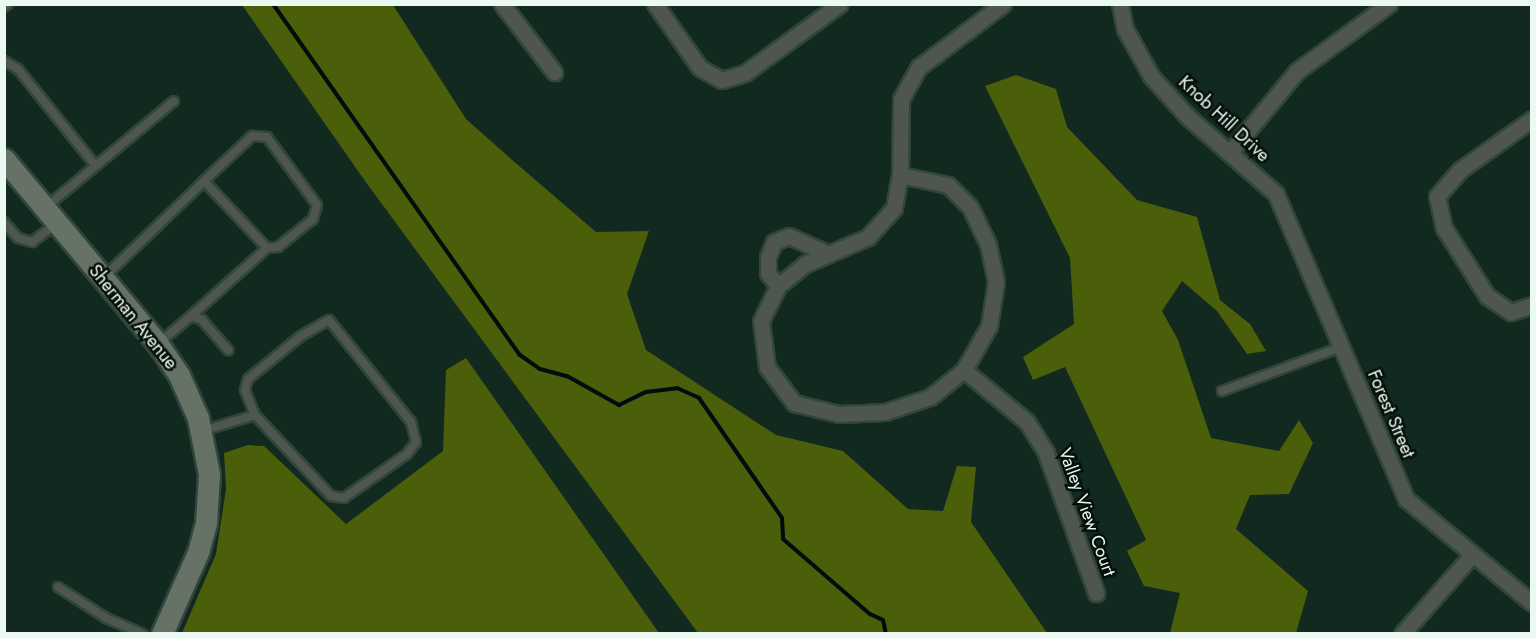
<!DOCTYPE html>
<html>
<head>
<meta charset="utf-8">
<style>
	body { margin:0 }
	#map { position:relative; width:1536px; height:638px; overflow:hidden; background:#12291f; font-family:Jost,sans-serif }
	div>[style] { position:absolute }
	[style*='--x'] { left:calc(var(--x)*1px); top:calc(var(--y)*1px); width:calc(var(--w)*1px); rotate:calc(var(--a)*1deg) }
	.forest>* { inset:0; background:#4b5e0a }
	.stream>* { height:4px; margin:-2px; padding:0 2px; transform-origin:2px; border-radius:2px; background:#010c0d }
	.roads { filter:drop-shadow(2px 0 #30463c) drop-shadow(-2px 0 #30463c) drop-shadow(0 2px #30463c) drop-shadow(0 -2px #30463c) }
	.service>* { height:8px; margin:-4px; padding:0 4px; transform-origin:4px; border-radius:4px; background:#4f564e }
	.minor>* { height:15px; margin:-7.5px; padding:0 7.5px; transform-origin:7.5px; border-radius:7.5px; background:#4f564e }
	.secondary>* { height:21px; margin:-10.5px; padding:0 10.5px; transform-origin:10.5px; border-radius:10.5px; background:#667265 }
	span { translate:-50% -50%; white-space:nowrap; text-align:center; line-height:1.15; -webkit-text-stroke:5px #06100b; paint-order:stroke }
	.street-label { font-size:18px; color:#eaf9f1 }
	.frame { position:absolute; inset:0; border:6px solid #eaf9f1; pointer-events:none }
</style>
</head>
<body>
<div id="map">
	<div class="forest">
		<i style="clip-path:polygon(242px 5px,393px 5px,466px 119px,511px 159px,596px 232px,649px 231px,627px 294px,646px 350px,776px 435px,843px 451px,908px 509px,943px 511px,957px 466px,976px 467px,971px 522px,1047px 633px,698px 633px,365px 181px)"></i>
		<i style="clip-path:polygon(1016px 75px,1056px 89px,1067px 127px,1137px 200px,1197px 217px,1220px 300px,1250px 324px,1266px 351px,1247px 354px,1217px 311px,1182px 281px,1162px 311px,1178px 340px,1211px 438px,1279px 451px,1299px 420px,1313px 443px,1289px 494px,1250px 495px,1236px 529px,1308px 591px,1296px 633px,1170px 633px,1180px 593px,1144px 586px,1127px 551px,1146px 540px,1065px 367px,1033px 380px,1023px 357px,1074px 324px,1070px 258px,985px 86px)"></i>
		<i style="clip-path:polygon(466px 358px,659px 633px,182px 633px,216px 554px,226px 489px,224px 453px,248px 445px,264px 446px,346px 524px,443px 451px,446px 370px)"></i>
	</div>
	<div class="stream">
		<i style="--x:273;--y:4;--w:429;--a:54.9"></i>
		<i style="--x:520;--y:355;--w:24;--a:35"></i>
		<i style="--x:540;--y:369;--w:28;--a:15"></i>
		<i style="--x:567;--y:376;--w:60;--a:29.1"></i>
		<i style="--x:619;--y:405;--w:30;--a:-26"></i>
		<i style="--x:646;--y:392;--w:31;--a:-7"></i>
		<i style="--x:677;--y:388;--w:24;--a:24"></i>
		<i style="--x:699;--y:398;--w:146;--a:55.3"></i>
		<i style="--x:782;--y:518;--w:21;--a:87"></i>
		<i style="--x:783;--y:539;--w:115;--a:40.8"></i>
		<i style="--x:870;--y:614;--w:14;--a:25"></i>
		<i style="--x:883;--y:620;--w:14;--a:78"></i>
	</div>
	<div class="roads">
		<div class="service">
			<i style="--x:4;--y:7;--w:5;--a:-37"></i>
			<i style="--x:4;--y:61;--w:16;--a:30"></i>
			<i style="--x:18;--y:69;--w:124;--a:51.2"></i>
			<i style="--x:46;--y:207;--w:166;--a:-39.6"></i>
			<i style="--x:4;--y:222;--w:21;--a:49"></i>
			<i style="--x:18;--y:238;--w:15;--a:16"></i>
			<i style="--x:32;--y:242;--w:30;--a:-37"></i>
			<i style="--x:103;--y:278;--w:140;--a:-43.8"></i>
			<i style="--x:204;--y:181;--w:66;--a:-43.2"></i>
			<i style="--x:252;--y:136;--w:15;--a:4"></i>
			<i style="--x:267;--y:137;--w:84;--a:53.7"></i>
			<i style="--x:317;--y:205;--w:15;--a:106"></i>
			<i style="--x:313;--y:219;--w:45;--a:141.3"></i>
			<i style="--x:278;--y:247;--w:11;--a:175"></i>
			<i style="--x:267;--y:248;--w:92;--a:-133.2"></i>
			<i style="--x:191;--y:316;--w:102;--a:-41.8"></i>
			<i style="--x:329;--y:320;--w:131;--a:51.2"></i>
			<i style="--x:411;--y:422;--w:21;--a:76"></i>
			<i style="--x:416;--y:442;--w:15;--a:127"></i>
			<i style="--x:407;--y:454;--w:77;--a:145.1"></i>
			<i style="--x:344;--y:498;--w:13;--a:-171"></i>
			<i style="--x:331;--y:496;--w:111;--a:-133.2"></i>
			<i style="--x:255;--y:415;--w:27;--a:-112"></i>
			<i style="--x:245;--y:390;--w:11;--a:-75"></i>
			<i style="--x:248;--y:379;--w:68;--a:-39.1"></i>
			<i style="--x:301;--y:336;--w:32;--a:-30"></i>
			<i style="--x:159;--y:343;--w:42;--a:-40.2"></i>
			<i style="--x:191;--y:316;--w:12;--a:20"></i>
			<i style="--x:202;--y:320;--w:40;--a:49"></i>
			<i style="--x:1222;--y:391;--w:127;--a:-20.3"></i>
			<i style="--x:202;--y:431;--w:55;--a:-16.8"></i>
			<i style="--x:58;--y:587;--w:57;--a:32.9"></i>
			<i style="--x:106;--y:618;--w:40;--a:23.4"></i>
		</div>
		<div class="minor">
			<i style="--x:502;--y:4;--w:86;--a:52.6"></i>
			<i style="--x:655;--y:4;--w:78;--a:54.9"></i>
			<i style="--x:700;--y:68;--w:25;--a:29"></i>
			<i style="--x:722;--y:80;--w:24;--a:-17"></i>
			<i style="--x:745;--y:73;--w:117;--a:-36"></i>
			<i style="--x:1120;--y:4;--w:25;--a:79"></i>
			<i style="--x:1125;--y:29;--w:54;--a:61"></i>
			<i style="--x:1151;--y:76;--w:54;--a:48"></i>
			<i style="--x:1187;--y:116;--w:118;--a:41.2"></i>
			<i style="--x:1276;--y:194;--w:332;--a:66.9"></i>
			<i style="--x:1406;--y:499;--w:163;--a:39.5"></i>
			<i style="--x:1532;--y:119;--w:88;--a:144.7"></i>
			<i style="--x:1460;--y:170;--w:35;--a:131"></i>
			<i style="--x:1437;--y:196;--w:33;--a:78"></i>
			<i style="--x:1444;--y:228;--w:80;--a:57.7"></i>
			<i style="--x:1487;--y:296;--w:29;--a:34"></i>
			<i style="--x:1511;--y:312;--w:22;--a:-18"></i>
			<i style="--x:1231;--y:151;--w:104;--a:-50.5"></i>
			<i style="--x:1297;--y:71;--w:114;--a:-36.1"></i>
			<i style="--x:900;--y:175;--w:49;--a:11.8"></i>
			<i style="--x:948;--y:185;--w:31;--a:45"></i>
			<i style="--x:970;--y:207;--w:41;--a:64.1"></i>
			<i style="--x:988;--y:244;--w:39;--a:78"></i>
			<i style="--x:996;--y:282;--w:45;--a:99"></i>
			<i style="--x:989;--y:326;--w:51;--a:119.6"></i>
			<i style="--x:964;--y:370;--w:43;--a:141.5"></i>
			<i style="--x:930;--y:397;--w:47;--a:161.6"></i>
			<i style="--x:885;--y:412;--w:46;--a:177.5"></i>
			<i style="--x:839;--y:414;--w:46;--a:-166.3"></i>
			<i style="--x:794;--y:403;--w:45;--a:-126.9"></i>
			<i style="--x:767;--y:367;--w:46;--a:-97.4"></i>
			<i style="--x:761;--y:321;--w:39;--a:-64"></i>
			<i style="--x:778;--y:286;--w:35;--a:-39"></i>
			<i style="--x:805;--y:264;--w:69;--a:-23.2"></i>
			<i style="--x:868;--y:237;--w:39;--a:-48"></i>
			<i style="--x:894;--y:208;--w:34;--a:-80"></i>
			<i style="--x:900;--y:175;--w:76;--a:-89.2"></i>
			<i style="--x:901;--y:99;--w:37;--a:-61"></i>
			<i style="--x:919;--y:67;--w:105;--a:-36.9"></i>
			<i style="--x:778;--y:286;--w:16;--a:-128"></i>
			<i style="--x:768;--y:273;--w:16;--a:-90"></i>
			<i style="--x:768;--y:257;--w:16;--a:-68"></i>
			<i style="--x:774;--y:242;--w:16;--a:-22"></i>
			<i style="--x:789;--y:236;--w:44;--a:24.2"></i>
			<i style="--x:964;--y:370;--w:82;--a:39.5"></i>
			<i style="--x:1027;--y:422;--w:36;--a:58"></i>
			<i style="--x:1046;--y:453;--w:149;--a:70.3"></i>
			<i style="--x:1402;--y:634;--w:106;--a:-48.5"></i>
		</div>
		<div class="secondary">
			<i style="--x:4;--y:159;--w:241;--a:50.2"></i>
			<i style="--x:158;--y:344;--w:37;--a:56"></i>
			<i style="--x:179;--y:375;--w:47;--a:66.2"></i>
			<i style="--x:198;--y:418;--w:57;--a:78.9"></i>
			<i style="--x:209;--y:474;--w:49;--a:93.5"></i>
			<i style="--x:206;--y:523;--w:28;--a:105"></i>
			<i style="--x:199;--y:550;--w:92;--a:113.8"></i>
		</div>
	</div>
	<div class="street-label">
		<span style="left:1224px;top:119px;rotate:43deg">Knob Hill Drive</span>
		<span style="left:133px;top:317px;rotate:51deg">Sherman Avenue</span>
		<span style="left:1391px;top:414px;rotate:67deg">Forest Street</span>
		<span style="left:1087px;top:512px;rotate:70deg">Valley View Court</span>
	</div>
	<div class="frame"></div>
</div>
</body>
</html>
